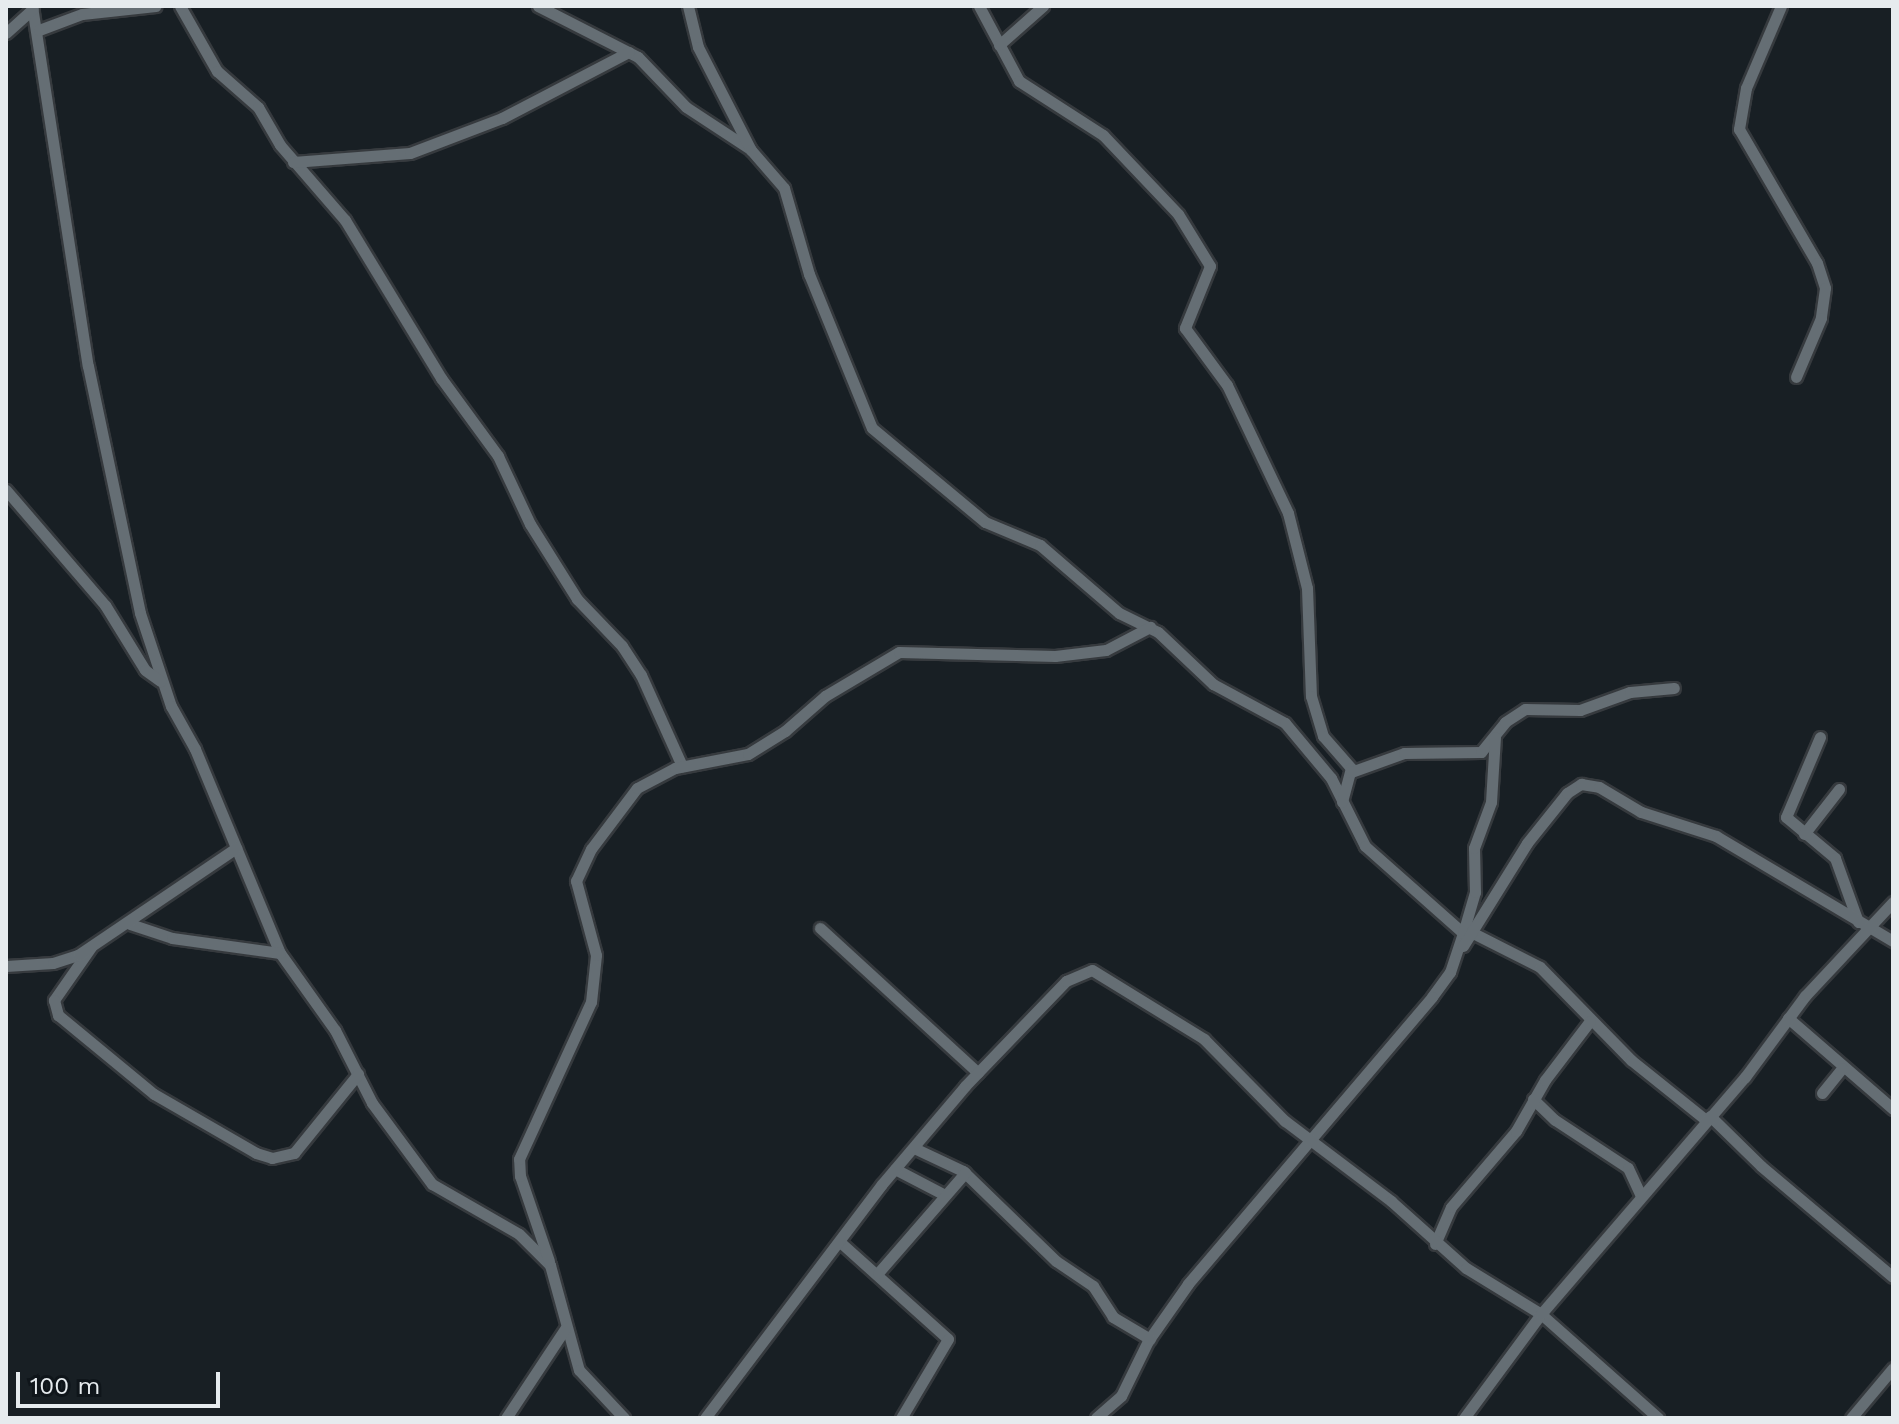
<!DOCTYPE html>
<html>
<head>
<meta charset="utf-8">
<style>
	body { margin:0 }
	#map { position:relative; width:1899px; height:1424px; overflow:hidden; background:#181f24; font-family:"Work Sans",sans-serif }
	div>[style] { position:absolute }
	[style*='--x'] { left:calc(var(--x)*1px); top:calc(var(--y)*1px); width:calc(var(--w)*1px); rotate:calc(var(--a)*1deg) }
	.roads { filter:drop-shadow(2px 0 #363a3e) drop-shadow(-2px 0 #363a3e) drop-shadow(0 2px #363a3e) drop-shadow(0 -2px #363a3e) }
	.minor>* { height:11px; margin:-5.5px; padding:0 5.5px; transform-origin:5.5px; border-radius:5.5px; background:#656e74 }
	span { translate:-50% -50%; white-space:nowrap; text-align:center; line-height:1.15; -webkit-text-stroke:7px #0f151a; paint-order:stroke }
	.frame { position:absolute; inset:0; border:8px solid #e6ebee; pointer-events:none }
	.scale { position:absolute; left:16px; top:1372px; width:204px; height:36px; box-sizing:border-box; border:4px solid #e6ebee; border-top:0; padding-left:10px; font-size:24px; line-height:28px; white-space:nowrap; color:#e6ebee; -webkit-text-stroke:6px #0f151a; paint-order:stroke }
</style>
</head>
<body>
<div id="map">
	<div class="roads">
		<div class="minor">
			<i style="--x:32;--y:6;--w:364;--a:81.2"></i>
			<i style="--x:88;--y:366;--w:252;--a:78.1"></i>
			<i style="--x:140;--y:613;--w:98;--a:71.6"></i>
			<i style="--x:171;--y:706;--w:49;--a:60.8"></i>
			<i style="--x:195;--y:749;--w:221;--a:67.4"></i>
			<i style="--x:280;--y:953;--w:95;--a:54.5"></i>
			<i style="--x:335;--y:1030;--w:82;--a:63.1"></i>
			<i style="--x:372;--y:1103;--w:101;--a:53.5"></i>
			<i style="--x:432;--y:1184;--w:100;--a:29.9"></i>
			<i style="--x:519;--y:1234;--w:44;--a:45"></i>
			<i style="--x:550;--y:1265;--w:109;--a:74.6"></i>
			<i style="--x:579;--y:1370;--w:66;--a:46.8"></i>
			<i style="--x:180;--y:6;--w:75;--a:60.4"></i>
			<i style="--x:217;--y:71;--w:55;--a:41.3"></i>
			<i style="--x:258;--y:107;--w:44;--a:59.9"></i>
			<i style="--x:280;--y:145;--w:99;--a:49.1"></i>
			<i style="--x:345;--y:220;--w:185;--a:58.7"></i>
			<i style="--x:441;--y:378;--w:97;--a:53.8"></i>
			<i style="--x:498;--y:456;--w:75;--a:64.8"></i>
			<i style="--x:530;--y:524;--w:89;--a:57.9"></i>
			<i style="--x:577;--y:599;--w:65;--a:46.2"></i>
			<i style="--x:622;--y:646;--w:35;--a:57"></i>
			<i style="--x:641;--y:675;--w:100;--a:65.7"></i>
			<i style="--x:538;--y:6;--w:112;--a:27"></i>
			<i style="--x:638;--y:57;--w:69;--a:46.2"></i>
			<i style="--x:686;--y:107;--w:77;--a:33.3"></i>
			<i style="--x:688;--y:6;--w:42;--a:76.3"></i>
			<i style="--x:698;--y:47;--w:116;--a:62.8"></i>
			<i style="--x:751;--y:150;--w:50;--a:49"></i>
			<i style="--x:784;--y:188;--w:90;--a:73.8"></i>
			<i style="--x:809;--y:274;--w:166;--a:67.8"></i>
			<i style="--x:872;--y:428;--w:147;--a:39.8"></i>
			<i style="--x:985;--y:522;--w:60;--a:22.7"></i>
			<i style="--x:1040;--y:545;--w:104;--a:40.7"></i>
			<i style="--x:1119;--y:613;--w:43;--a:26"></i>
			<i style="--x:1158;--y:632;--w:76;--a:43.4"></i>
			<i style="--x:1213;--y:684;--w:82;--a:28.4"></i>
			<i style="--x:1285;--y:723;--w:72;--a:50.1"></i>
			<i style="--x:1331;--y:778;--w:76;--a:63.4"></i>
			<i style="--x:1365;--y:846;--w:131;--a:41.6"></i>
			<i style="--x:1463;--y:933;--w:41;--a:108.4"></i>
			<i style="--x:1450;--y:972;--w:31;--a:126"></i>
			<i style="--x:1432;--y:997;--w:377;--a:130.4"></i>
			<i style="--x:1188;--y:1284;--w:70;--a:125.1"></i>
			<i style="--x:1148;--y:1341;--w:61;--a:116.1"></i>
			<i style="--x:1121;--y:1396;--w:33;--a:139"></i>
			<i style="--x:979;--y:6;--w:85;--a:61.9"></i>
			<i style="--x:1019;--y:81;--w:100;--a:32.7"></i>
			<i style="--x:1103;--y:135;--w:109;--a:46.5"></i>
			<i style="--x:1178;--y:214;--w:61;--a:58.4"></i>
			<i style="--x:1210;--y:266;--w:67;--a:112"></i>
			<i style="--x:1185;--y:328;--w:71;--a:53.6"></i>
			<i style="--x:1227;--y:385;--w:142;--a:64.5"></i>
			<i style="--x:1288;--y:513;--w:77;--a:75.8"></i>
			<i style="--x:1307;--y:588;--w:108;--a:87.9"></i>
			<i style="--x:1311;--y:696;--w:42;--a:73.3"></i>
			<i style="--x:1323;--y:736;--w:43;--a:48.8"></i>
			<i style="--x:1351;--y:768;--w:35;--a:105"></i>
			<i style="--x:1781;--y:6;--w:89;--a:113.1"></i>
			<i style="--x:1746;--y:88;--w:42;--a:99.7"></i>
			<i style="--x:1739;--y:129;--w:155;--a:59.8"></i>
			<i style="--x:1817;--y:263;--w:26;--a:72"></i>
			<i style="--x:1825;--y:288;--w:30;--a:98"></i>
			<i style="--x:1821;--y:318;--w:64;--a:113"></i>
			<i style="--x:39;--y:30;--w:46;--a:-20.4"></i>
			<i style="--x:82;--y:14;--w:74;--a:-6.2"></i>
			<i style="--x:6;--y:33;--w:36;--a:-42"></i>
			<i style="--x:999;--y:45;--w:59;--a:-41.6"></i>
			<i style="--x:293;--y:162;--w:117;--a:-4.4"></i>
			<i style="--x:410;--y:153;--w:98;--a:-20.8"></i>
			<i style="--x:502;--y:118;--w:143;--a:-27.5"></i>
			<i style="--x:6;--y:490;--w:152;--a:49.3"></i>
			<i style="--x:105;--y:605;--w:76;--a:58.4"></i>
			<i style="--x:145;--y:670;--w:19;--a:36"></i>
			<i style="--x:1820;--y:737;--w:87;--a:113"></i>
			<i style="--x:1786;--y:817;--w:64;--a:39.9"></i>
			<i style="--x:1835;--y:858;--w:68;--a:70.2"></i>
			<i style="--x:1351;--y:772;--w:56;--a:-19.7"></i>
			<i style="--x:1404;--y:753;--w:77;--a:-0.7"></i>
			<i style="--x:1481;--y:752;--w:38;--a:-51"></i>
			<i style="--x:1505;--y:722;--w:24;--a:-33"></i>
			<i style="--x:1525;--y:709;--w:55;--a:1"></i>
			<i style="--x:1580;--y:710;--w:53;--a:-19.8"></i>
			<i style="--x:1630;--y:692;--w:44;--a:-5.2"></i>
			<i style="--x:1804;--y:834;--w:57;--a:-52.1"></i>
			<i style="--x:130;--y:924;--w:44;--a:18.4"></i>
			<i style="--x:172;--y:938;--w:109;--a:7.9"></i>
			<i style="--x:820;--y:928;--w:214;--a:42.5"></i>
			<i style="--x:1463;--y:933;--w:43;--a:-73.7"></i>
			<i style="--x:1475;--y:892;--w:44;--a:-91.3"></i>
			<i style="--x:1474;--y:848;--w:49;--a:-69.7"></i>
			<i style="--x:1491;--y:802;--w:65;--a:-86.5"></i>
			<i style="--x:1473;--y:933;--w:75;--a:26.9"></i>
			<i style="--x:1540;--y:967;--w:130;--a:45.6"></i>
			<i style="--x:1631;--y:1060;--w:96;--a:38.7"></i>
			<i style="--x:1463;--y:946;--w:121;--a:-58.1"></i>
			<i style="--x:1527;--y:843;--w:64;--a:-51.3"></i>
			<i style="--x:1567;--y:793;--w:17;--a:-33"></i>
			<i style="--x:1581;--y:784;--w:18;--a:9"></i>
			<i style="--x:1599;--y:787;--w:49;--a:30.8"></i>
			<i style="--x:1641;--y:812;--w:79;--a:17.7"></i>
			<i style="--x:1716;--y:836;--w:206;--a:30.7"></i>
			<i style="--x:91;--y:947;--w:65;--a:124.9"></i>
			<i style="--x:54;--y:1000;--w:16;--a:75"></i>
			<i style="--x:58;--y:1015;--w:124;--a:39.5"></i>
			<i style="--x:154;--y:1094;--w:118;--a:30"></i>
			<i style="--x:256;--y:1153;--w:17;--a:17"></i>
			<i style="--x:272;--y:1158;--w:23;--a:-13"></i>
			<i style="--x:294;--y:1153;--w:102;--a:-51"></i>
			<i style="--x:6;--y:966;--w:47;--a:-3.7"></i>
			<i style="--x:53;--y:963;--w:26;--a:-18"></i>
			<i style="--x:78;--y:955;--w:191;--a:-34.1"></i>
			<i style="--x:1788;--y:1018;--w:139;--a:40.9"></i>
			<i style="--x:1822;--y:1093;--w:32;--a:-51"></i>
			<i style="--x:1533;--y:1099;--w:30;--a:44"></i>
			<i style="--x:1555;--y:1120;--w:87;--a:33.3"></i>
			<i style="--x:1628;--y:1168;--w:31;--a:65"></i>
			<i style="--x:1710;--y:1116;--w:71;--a:44.4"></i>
			<i style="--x:1761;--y:1166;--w:172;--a:40.1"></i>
			<i style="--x:914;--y:1148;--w:54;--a:25.1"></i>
			<i style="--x:963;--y:1171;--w:129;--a:44.1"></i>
			<i style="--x:1056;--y:1261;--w:45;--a:34"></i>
			<i style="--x:1093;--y:1286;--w:37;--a:57"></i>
			<i style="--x:1113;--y:1317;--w:43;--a:30.7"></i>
			<i style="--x:895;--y:1169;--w:56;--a:27.5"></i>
			<i style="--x:840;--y:1242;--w:145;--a:41.9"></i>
			<i style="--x:948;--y:1339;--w:92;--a:120.7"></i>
			<i style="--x:1435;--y:1244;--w:40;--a:-66.6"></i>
			<i style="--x:1451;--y:1207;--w:100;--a:-49.5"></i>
			<i style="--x:1516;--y:1131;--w:59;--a:-60.4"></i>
			<i style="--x:1545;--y:1080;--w:74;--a:-52.7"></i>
			<i style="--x:549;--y:1261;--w:90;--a:-108.8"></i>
			<i style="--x:520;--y:1176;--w:17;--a:-93"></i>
			<i style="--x:519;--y:1159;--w:173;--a:-65.4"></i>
			<i style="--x:591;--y:1002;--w:47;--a:-83.9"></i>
			<i style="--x:596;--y:955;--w:77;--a:-105.1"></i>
			<i style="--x:576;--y:881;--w:35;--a:-65"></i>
			<i style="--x:591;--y:849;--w:76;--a:-53"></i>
			<i style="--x:637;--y:788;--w:43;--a:-27.8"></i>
			<i style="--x:675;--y:768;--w:74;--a:-10.9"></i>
			<i style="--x:748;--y:754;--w:44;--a:-31.9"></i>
			<i style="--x:785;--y:731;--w:53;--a:-41.2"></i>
			<i style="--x:825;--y:696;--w:86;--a:-30.7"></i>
			<i style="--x:899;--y:652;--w:156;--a:1.5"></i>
			<i style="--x:1055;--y:656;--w:51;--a:-6.7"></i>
			<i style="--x:1106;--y:650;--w:50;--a:-27.6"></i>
			<i style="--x:878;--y:1273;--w:133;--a:-49"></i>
			<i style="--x:506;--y:1418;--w:107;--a:-56.5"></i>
			<i style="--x:705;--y:1418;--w:293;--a:-52.9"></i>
			<i style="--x:882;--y:1184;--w:128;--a:-49.7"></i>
			<i style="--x:965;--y:1086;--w:146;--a:-46.1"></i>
			<i style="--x:1066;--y:981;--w:28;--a:-23"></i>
			<i style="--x:1092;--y:970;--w:132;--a:31.6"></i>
			<i style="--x:1204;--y:1039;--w:115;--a:45.4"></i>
			<i style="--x:1285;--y:1121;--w:133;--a:37"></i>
			<i style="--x:1391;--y:1201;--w:101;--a:41.8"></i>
			<i style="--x:1466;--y:1268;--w:88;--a:31.5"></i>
			<i style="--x:1541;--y:1314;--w:157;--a:41.6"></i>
			<i style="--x:1464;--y:1418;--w:129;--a:-53.5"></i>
			<i style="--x:1541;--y:1314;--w:313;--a:-49.3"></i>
			<i style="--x:1745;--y:1077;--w:101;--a:-53.5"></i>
			<i style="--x:1805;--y:996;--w:129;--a:-46.9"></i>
			<i style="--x:1851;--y:1418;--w:65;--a:-50"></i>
		</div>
	</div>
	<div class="frame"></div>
	<div class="scale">100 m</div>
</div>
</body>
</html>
